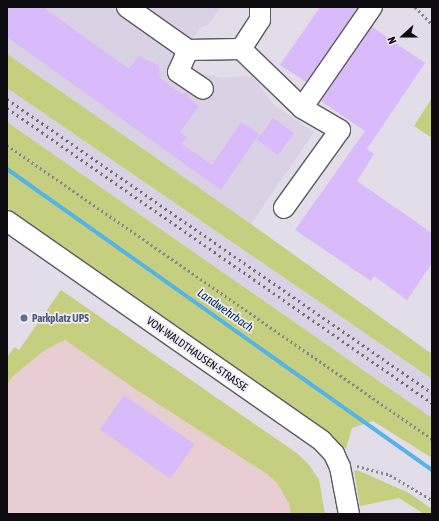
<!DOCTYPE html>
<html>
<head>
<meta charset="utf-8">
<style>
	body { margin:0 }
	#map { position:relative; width:439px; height:521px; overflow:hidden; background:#e2dde9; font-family:"Asap Condensed",sans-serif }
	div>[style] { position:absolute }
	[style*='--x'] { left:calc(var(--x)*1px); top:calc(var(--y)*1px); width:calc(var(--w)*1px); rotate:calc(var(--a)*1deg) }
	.built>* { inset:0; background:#dad1e5 }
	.industrial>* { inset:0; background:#e8ced3 }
	.green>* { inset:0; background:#c6cf7f }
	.stream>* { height:4px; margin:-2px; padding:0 2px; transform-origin:2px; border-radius:2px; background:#53b4e8 }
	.building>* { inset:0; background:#d9bafb; transform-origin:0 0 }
	.path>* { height:2.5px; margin-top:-1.25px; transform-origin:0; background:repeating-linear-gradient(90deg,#8a868f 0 2px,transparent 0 5px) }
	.roads { filter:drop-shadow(1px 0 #5d5863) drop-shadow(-1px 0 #5d5863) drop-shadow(0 1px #5d5863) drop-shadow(0 -1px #5d5863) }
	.minor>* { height:20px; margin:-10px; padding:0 10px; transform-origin:10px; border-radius:10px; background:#fff }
	.rail>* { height:3px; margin-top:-1.5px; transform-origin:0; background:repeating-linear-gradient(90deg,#706c74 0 2px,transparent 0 6px) }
	.dots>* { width:11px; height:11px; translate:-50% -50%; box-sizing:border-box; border:2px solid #f0eaf7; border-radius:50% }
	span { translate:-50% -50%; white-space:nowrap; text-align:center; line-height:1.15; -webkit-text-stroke:3.5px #f0eaf7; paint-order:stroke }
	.service-label { font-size:11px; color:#4e5e75; font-weight:700 }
	.left { translate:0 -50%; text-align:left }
	.street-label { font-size:11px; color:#0d0b0f }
	.water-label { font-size:12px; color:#012e43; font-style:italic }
	.frame { position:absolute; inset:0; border:8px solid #0d0b0f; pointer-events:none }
	.north { position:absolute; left:383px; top:16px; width:40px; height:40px; -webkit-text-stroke:3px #f0eaf7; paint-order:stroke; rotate:249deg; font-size:11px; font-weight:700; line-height:16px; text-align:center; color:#0d0b0f }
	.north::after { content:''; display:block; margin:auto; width:14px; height:18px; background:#0d0b0f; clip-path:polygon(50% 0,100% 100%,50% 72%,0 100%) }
</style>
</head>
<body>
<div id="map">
	<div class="built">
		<i style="clip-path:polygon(7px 7px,221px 7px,208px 25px,200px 28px,177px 61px,201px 73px,223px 78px,252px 76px,274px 105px,314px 132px,251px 224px,7px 54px)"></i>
		<i style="clip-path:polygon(7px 88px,432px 379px,432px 418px,7px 122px)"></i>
	</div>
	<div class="industrial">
		<i style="clip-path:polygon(65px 340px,138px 391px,267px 474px,277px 483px,289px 504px,291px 514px,7px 514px,7px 385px,13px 376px,45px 350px)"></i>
	</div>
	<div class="green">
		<i style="clip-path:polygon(7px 54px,251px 224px,432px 354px,432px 379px,7px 88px)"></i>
		<i style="clip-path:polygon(432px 98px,432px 138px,414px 126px)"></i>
		<i style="clip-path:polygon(7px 122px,432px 418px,432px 458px,373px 421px,352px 428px,346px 449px,158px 313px,7px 208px)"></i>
		<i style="clip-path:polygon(61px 290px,298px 454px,310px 466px,319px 480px,325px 514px,291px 514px,289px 504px,277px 483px,267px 474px,138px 391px,65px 340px,45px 350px,13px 376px,7px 385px,7px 357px,15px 347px,19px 350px)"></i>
		<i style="clip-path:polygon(357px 470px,409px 493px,432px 509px,432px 514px,424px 514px,399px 498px,360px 506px,354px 471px)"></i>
	</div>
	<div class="stream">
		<i style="--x:7;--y:169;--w:521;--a:35.31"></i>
	</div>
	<div class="building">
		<i style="clip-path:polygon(7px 7px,43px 7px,129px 69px,139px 56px,159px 66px,160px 78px,182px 94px,188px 93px,189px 98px,199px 106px,180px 132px,187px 137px,182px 144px,212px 165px,241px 122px,259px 134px,221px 190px,7px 37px)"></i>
		<i style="clip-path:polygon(320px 7px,358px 7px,306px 82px,280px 65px)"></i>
		<i style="clip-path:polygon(372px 27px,425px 63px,367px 149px,374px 154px,357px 181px,432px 233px,432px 263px,407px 300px,374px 276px,371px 281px,295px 230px,365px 131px,321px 101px)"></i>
		<i style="left:273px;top:118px;width:26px;height:27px;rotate:36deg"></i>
		<i style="left:124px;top:395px;width:86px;height:42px;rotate:35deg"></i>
	</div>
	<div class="path">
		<i style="--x:415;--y:7;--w:24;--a:45"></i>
		<i style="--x:7;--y:145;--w:517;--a:34.67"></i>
		<i style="--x:357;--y:466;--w:34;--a:15"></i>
		<i style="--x:390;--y:475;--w:49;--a:30.8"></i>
	</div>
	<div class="roads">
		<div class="minor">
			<i style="--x:127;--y:7;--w:75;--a:35.2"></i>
			<i style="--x:188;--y:50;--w:53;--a:-1.1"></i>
			<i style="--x:241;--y:49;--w:85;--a:44"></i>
			<i style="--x:302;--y:108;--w:44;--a:30.1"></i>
			<i style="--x:340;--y:130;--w:96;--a:125.7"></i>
			<i style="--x:241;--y:49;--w:35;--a:-57"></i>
			<i style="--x:260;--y:20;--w:13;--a:-90"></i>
			<i style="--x:188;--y:50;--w:24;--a:114"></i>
			<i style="--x:178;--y:72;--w:30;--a:34"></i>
			<i style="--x:302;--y:108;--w:123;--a:-55.3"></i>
			<i style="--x:7;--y:221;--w:384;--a:34.9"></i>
			<i style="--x:322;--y:441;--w:18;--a:47"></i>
			<i style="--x:334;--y:454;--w:14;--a:65"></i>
			<i style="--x:340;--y:467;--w:48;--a:79.2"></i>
		</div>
	</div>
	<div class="rail">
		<i style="--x:7;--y:99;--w:517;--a:34.67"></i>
		<i style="--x:7;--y:108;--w:517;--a:34.77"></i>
	</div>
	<div class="dots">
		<i style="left:24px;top:318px;background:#5c6f8a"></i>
	</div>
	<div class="service-label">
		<span class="left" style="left:32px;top:318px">Parkplatz UPS</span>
	</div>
	<div class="street-label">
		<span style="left:197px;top:354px;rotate:35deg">VON-WALDTHAUSEN-STRASSE</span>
	</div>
	<div class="water-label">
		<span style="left:225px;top:311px;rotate:35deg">Landwehrbach</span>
	</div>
	<div class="frame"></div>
	<div class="north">N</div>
</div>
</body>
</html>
